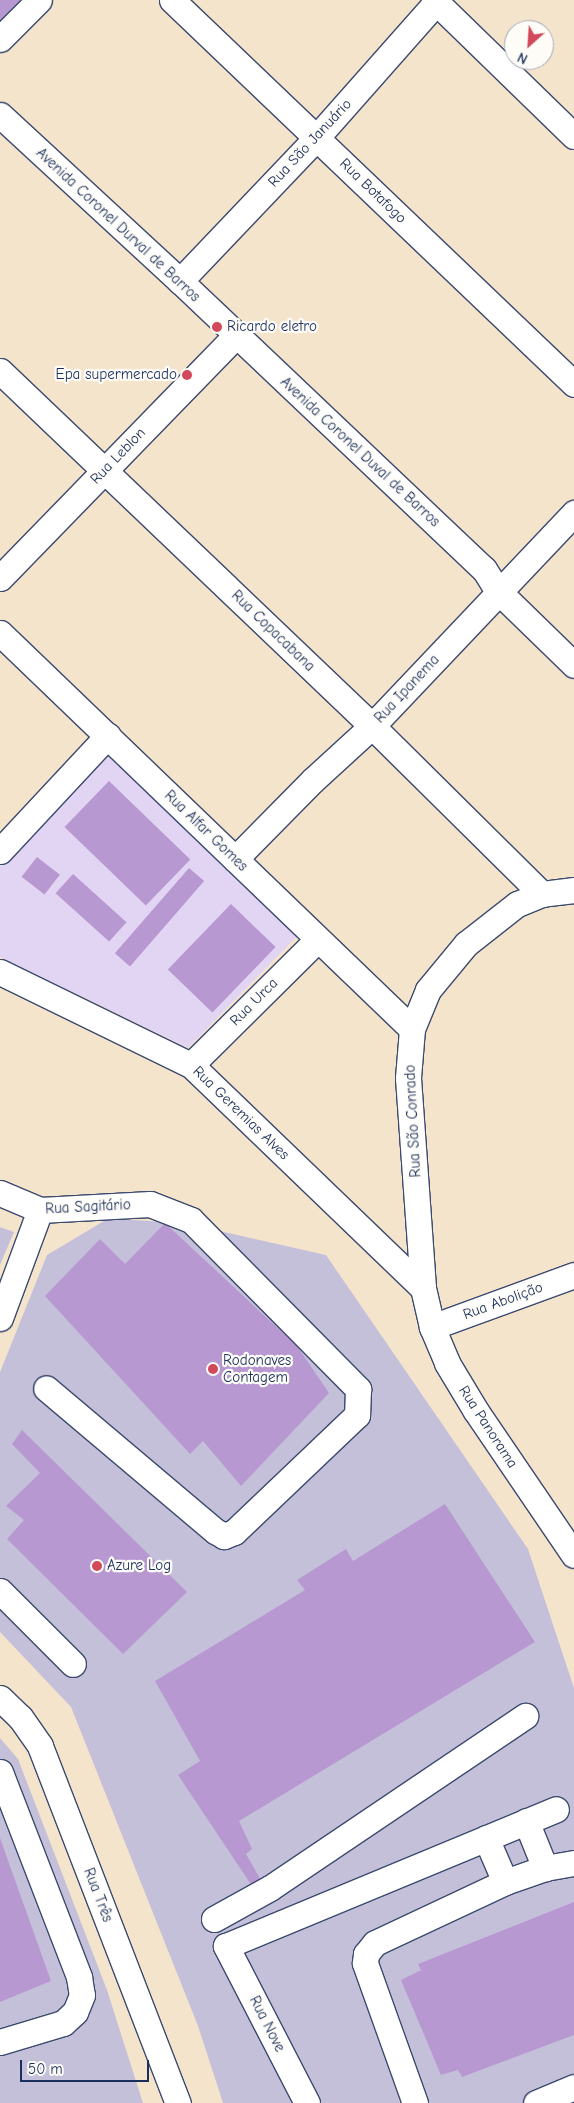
<!DOCTYPE html>
<html>
<head>
<meta charset="utf-8">
<style>
	body { margin:0 }
	#map { position:relative; width:574px; height:2103px; overflow:hidden; background:#f5e4cc; font-family:"Comic Neue",sans-serif }
	div>[style] { position:absolute }
	[style*='--x'] { left:calc(var(--x)*1px); top:calc(var(--y)*1px); width:calc(var(--w)*1px); rotate:calc(var(--a)*1deg) }
	.built>* { inset:0; background:#e2d4f3 }
	.industrial>* { inset:0; background:#c5c0da }
	.building>* { inset:0; background:#b798d1; transform-origin:0 0 }
	.roads { filter:drop-shadow(1px 0 #3c4a6e) drop-shadow(-1px 0 #3c4a6e) drop-shadow(0 1px #3c4a6e) drop-shadow(0 -1px #3c4a6e) }
	.minor>* { height:25px; margin:-12.5px; padding:0 12.5px; transform-origin:12.5px; border-radius:12.5px; background:#fff }
	.dots>* { width:14px; height:14px; translate:-50% -50%; box-sizing:border-box; border:2px solid #fdfcf7; border-radius:50% }
	span { translate:-50% -50%; white-space:nowrap; text-align:center; line-height:1.15; -webkit-text-stroke:4.5px #fdfcf7; paint-order:stroke }
	.street-label { font-size:15px; color:#1b2f5e }
	.poi-label { font-size:15px; color:#1b2f5e }
	.left { translate:0 -50%; text-align:left }
	.right { translate:-100% -50%; text-align:right }
	.north { position:absolute; left:504px; top:20px; width:50px; height:50px; box-sizing:border-box; background:#fdfcf7; border:1px solid #a3aaba; border-radius:50%; rotate:206deg; font-size:14px; font-weight:700; line-height:20px; text-align:center; color:#1b2f5e }
	.north::after { content:''; display:block; margin:auto; width:18px; height:22px; background:#d1495b; clip-path:polygon(50% 0,100% 100%,50% 72%,0 100%) }
	.scale { position:absolute; left:20px; top:2060px; width:129px; height:22px; box-sizing:border-box; border:2px solid #1b2f5e; border-top:0; padding-left:6px; font-size:15px; line-height:18px; white-space:nowrap; color:#1b2f5e; -webkit-text-stroke:4px #fdfcf7; paint-order:stroke }
</style>
</head>
<body>
<div id="map">
	<div class="built">
		<i style="clip-path:polygon(111px 752px,299px 934px,188px 1048px,0 957px,0 866px)"></i>
	</div>
	<div class="industrial">
		<i style="clip-path:polygon(109px 1218px,189px 1224px,326px 1255px,528px 1549px,574px 1688px,574px 2103px,223px 2103px,198px 2026px,71px 1707px,0 1632px,0 1372px,47px 1255px)"></i>
		<i style="clip-path:polygon(0 1227px,14px 1232px,0 1265px)"></i>
		<i style="clip-path:polygon(0 1738px,18px 1759px,107px 1990px,143px 2103px,0 2103px)"></i>
	</div>
	<div class="building">
		<i style="clip-path:polygon(0 0,21px 0,0 23px)"></i>
		<i style="left:109px;top:781px;width:113px;height:64px;rotate:44deg"></i>
		<i style="left:37px;top:857px;width:29px;height:25px;rotate:38deg"></i>
		<i style="left:189px;top:868px;width:20px;height:113px;rotate:41deg"></i>
		<i style="left:73px;top:874px;width:72px;height:26px;rotate:42deg"></i>
		<i style="left:231px;top:904px;width:62px;height:91px;rotate:44deg"></i>
		<i style="clip-path:polygon(165px 1223px,297px 1346px,329px 1393px,241px 1486px,203px 1441px,190px 1454px,45px 1296px,100px 1239px,125px 1264px)"></i>
		<i style="clip-path:polygon(22px 1430px,187px 1592px,123px 1654px,7px 1539px,24px 1520px,6px 1506px,40px 1473px,12px 1444px)"></i>
		<i style="clip-path:polygon(445px 1504px,535px 1642px,239px 1821px,252px 1849px,246px 1854px,265px 1887px,256px 1892px,178px 1775px,200px 1761px,155px 1681px,305px 1590px,297px 1580px,346px 1549px,353px 1561px)"></i>
		<i style="clip-path:polygon(0 1838px,51px 1981px,0 2002px)"></i>
		<i style="clip-path:polygon(574px 1902px,574px 2035px,462px 2077px,458px 2070px,441px 2075px,401px 1980px,421px 1970px,418px 1964px)"></i>
	</div>
	<div class="roads">
		<div class="minor">
			<i style="--x:172;--y:0;--w:556;--a:43.69"></i>
			<i style="--x:434;--y:0;--w:195;--a:44.2"></i>
			<i style="--x:0;--y:39;--w:55;--a:-45"></i>
			<i style="--x:0;--y:115;--w:245;--a:42.7"></i>
			<i style="--x:180;--y:281;--w:419;--a:43.5"></i>
			<i style="--x:484;--y:569;--w:26;--a:58"></i>
			<i style="--x:498;--y:591;--w:106;--a:44.2"></i>
			<i style="--x:180;--y:281;--w:199;--a:-46.4"></i>
			<i style="--x:317;--y:137;--w:183;--a:-48.5"></i>
			<i style="--x:0;--y:371;--w:514;--a:43.66"></i>
			<i style="--x:372;--y:726;--w:239;--a:44.7"></i>
			<i style="--x:0;--y:578;--w:339;--a:-45.8"></i>
			<i style="--x:0;--y:633;--w:571;--a:43.87"></i>
			<i style="--x:0;--y:851;--w:158;--a:-47"></i>
			<i style="--x:235;--y:859;--w:111;--a:-45.4"></i>
			<i style="--x:313;--y:780;--w:80;--a:-42.5"></i>
			<i style="--x:372;--y:726;--w:294;--a:-46.5"></i>
			<i style="--x:574;--y:890;--w:32;--a:173"></i>
			<i style="--x:542;--y:894;--w:27;--a:158"></i>
			<i style="--x:517;--y:904;--w:65;--a:141.9"></i>
			<i style="--x:466;--y:944;--w:60;--a:129.6"></i>
			<i style="--x:428;--y:990;--w:42;--a:112.3"></i>
			<i style="--x:412;--y:1029;--w:49;--a:94.7"></i>
			<i style="--x:408;--y:1078;--w:211;--a:85.9"></i>
			<i style="--x:423;--y:1288;--w:40;--a:77"></i>
			<i style="--x:432;--y:1327;--w:39;--a:67"></i>
			<i style="--x:447;--y:1363;--w:56;--a:58.9"></i>
			<i style="--x:476;--y:1411;--w:174;--a:55.8"></i>
			<i style="--x:0;--y:972;--w:212;--a:26"></i>
			<i style="--x:191;--y:1065;--w:322;--a:43.9"></i>
			<i style="--x:191;--y:1065;--w:177;--a:-44.8"></i>
			<i style="--x:0;--y:1193;--w:43;--a:23"></i>
			<i style="--x:40;--y:1210;--w:110;--a:-3.1"></i>
			<i style="--x:150;--y:1204;--w:44;--a:21.3"></i>
			<i style="--x:191;--y:1220;--w:238;--a:45.3"></i>
			<i style="--x:358;--y:1389;--w:26;--a:92"></i>
			<i style="--x:357;--y:1415;--w:170;--a:136.4"></i>
			<i style="--x:234;--y:1532;--w:11;--a:158"></i>
			<i style="--x:224;--y:1536;--w:10;--a:-151"></i>
			<i style="--x:215;--y:1531;--w:221;--a:-139.8"></i>
			<i style="--x:0;--y:1318;--w:115;--a:-69.7"></i>
			<i style="--x:432;--y:1327;--w:151;--a:-20.1"></i>
			<i style="--x:0;--y:1591;--w:103;--a:45"></i>
			<i style="--x:0;--y:1698;--w:28;--a:44"></i>
			<i style="--x:20;--y:1717;--w:35;--a:55"></i>
			<i style="--x:40;--y:1746;--w:383;--a:68.9"></i>
			<i style="--x:0;--y:1772;--w:220;--a:68.9"></i>
			<i style="--x:79;--y:1977;--w:18;--a:81"></i>
			<i style="--x:82;--y:1995;--w:18;--a:112"></i>
			<i style="--x:75;--y:2012;--w:16;--a:137"></i>
			<i style="--x:63;--y:2023;--w:66;--a:163.2"></i>
			<i style="--x:526;--y:1821;--w:51;--a:68"></i>
			<i style="--x:486;--y:1838;--w:48;--a:66.6"></i>
			<i style="--x:214;--y:1919;--w:64;--a:-29"></i>
			<i style="--x:270;--y:1888;--w:308;--a:-34"></i>
			<i style="--x:307;--y:2103;--w:177;--a:-117.3"></i>
			<i style="--x:226;--y:1946;--w:357;--a:-22.5"></i>
			<i style="--x:415;--y:2103;--w:149;--a:-109.7"></i>
			<i style="--x:365;--y:1963;--w:9;--a:-84"></i>
			<i style="--x:366;--y:1954;--w:14;--a:-51"></i>
			<i style="--x:375;--y:1943;--w:144;--a:-25.1"></i>
			<i style="--x:505;--y:1882;--w:42;--a:-19.3"></i>
			<i style="--x:545;--y:1868;--w:29;--a:-10"></i>
			<i style="--x:536;--y:2103;--w:41;--a:-22.8"></i>
		</div>
	</div>
	<div class="dots">
		<i style="left:217px;top:327px;background:#d1495b"></i>
		<i style="left:187px;top:375px;background:#d1495b"></i>
		<i style="left:213px;top:1369px;background:#d1495b"></i>
		<i style="left:97px;top:1566px;background:#d1495b"></i>
	</div>
	<div class="street-label">
		<span style="left:310px;top:143px;rotate:-47deg">Rua São Januário</span>
		<span style="left:373px;top:191px;rotate:44deg">Rua Botafogo</span>
		<span style="left:118px;top:225px;rotate:43deg">Avenida Coronel Durval de Barros</span>
		<span style="left:360px;top:452px;rotate:43deg">Avenida Coronel Duval de Barros</span>
		<span style="left:118px;top:456px;rotate:-46deg">Rua Leblon</span>
		<span style="left:273px;top:631px;rotate:44deg">Rua Copacabana</span>
		<span style="left:407px;top:689px;rotate:-47deg">Rua Ipanema</span>
		<span style="left:206px;top:831px;rotate:44deg">Rua Alfar Gomes</span>
		<span style="left:254px;top:1002px;rotate:-45deg">Rua Urca</span>
		<span style="left:241px;top:1113px;rotate:44deg">Rua Geremias Alves</span>
		<span style="left:413px;top:1121px;rotate:-93deg">Rua São Conrado</span>
		<span style="left:88px;top:1207px;rotate:-3deg">Rua Sagitário</span>
		<span style="left:503px;top:1301px;rotate:-20deg">Rua Abolição</span>
		<span style="left:488px;top:1427px;rotate:57deg">Rua Panorama</span>
		<span style="left:98px;top:1895px;rotate:69deg">Rua Três</span>
		<span style="left:267px;top:2024px;rotate:63deg">Rua Nove</span>
	</div>
	<div class="poi-label">
		<span class="left" style="left:227px;top:327px">Ricardo eletro</span>
		<span class="right" style="left:177px;top:375px">Epa supermercado</span>
		<span class="left" style="left:223px;top:1369px">Rodonaves<br>Contagem</span>
		<span class="left" style="left:107px;top:1566px">Azure Log</span>
	</div>
	<div class="north">N</div>
	<div class="scale">50 m</div>
</div>
</body>
</html>
